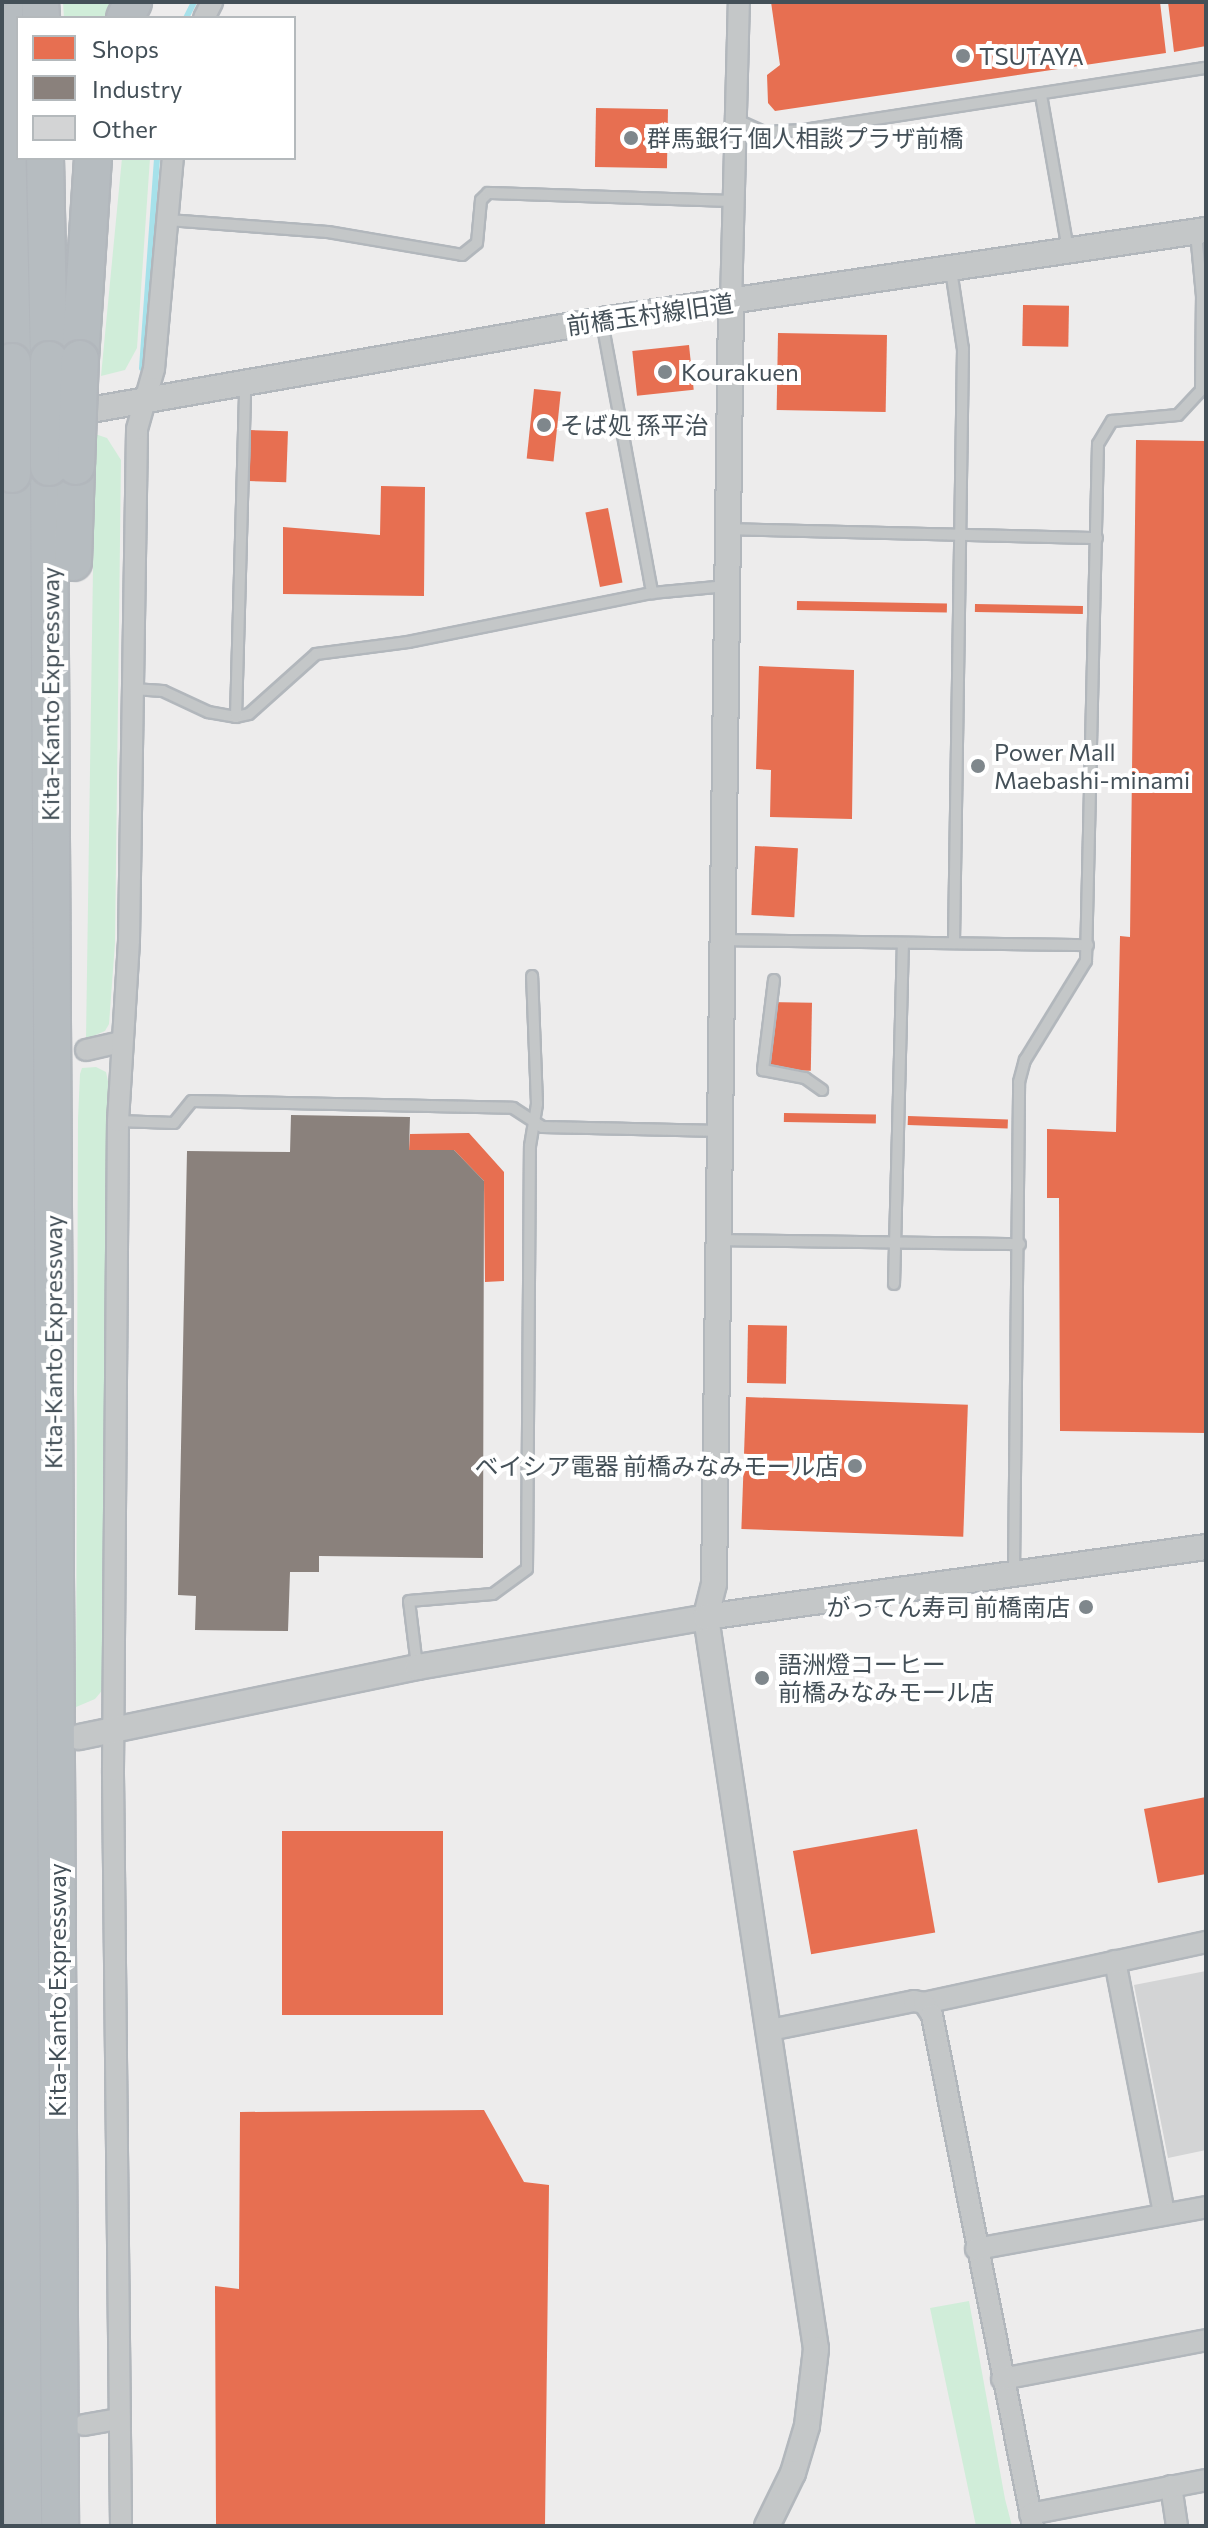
<!DOCTYPE html>
<html>
<head>
<meta charset="utf-8">
<style>
	body { margin:0 }
	#map { position:relative; width:1208px; height:2528px; overflow:hidden; background:#edecec; font-family:Commissioner,"Noto Sans JP",sans-serif }
	div>[style] { position:absolute }
	[style*='--x'] { left:calc(var(--x)*1px); top:calc(var(--y)*1px); width:calc(var(--w)*1px); rotate:calc(var(--a)*1deg) }
	.green>* { inset:0; background:#d0edd9 }
	.shops>* { inset:0; background:#e76f51; transform-origin:0 0 }
	.industry>* { inset:0; background:#8a817c }
	.stream>* { height:6px; margin:-3px; padding:0 3px; transform-origin:3px; border-radius:3px; background:#a6e1ea }
	.building>* { inset:0; background:#d3d4d5 }
	.roads { filter:drop-shadow(2px 0 #b2b7bc) drop-shadow(-2px 0 #b2b7bc) drop-shadow(0 2px #b2b7bc) drop-shadow(0 -2px #b2b7bc) }
	.service>* { height:10px; margin:-5px; padding:0 5px; transform-origin:5px; border-radius:5px; background:#c4c7c8 }
	.minor>* { height:20px; margin:-10px; padding:0 10px; transform-origin:10px; border-radius:10px; background:#c4c7c8 }
	.tertiary>* { height:24px; margin:-12px; padding:0 12px; transform-origin:12px; border-radius:12px; background:#c4c7c8 }
	.motorway>* { height:36px; margin:-18px; padding:0 18px; transform-origin:18px; border-radius:18px; background:#b6bcc0 }
	.bridges { filter:drop-shadow(2px 0 #b2b7bc) drop-shadow(-2px 0 #b2b7bc) drop-shadow(0 2px #b2b7bc) drop-shadow(0 -2px #b2b7bc) }
	.motorway-bridge>* { height:36px; margin:-18px; padding:0 18px; transform-origin:18px; border-radius:18px; background:#b6bcc0 }
	.dots>* { width:22px; height:22px; translate:-50% -50%; box-sizing:border-box; border:4px solid #fff; border-radius:50% }
	span { translate:-50% -50%; white-space:nowrap; text-align:center; line-height:1.15; -webkit-text-stroke:8px #fff; paint-order:stroke }
	.poi-label { font-size:24px; color:#445058 }
	.left { translate:0 -50%; text-align:left }
	.right { translate:-100% -50%; text-align:right }
	.street-label { font-size:24px; color:#445058 }
	.frame { position:absolute; inset:0; border:4px solid #445058; pointer-events:none }
	.legend { position:absolute; left:16px; top:16px; width:280px; height:144px; box-sizing:border-box; background:#fff; border:2px solid #b4b9bc; margin:0; padding:10px 14px; list-style:none; font-size:24px; color:#445058 }
	.legend li { display:flex; align-items:center; gap:16px; height:40px }
	.legend b { width:40px; border:2px solid #b4b9bc }
</style>
</head>
<body>
<div id="map">
	<div class="green">
		<i style="clip-path:polygon(63px 2px,120px 2px,112px 18px,64px 18px)"></i>
		<i style="clip-path:polygon(122px 158px,150px 158px,137px 348px,125px 370px,101px 376px)"></i>
		<i style="clip-path:polygon(95px 434px,107px 438px,121px 460px,115px 943px,109px 1024px,105px 1031px,86px 1039px)"></i>
		<i style="clip-path:polygon(96px 1067px,106px 1072px,109px 1086px,105px 1687px,95px 1699px,76px 1707px,78px 1119px,80px 1074px,82px 1068px)"></i>
		<i style="clip-path:polygon(969px 2301px,1005px 2499px,1012px 2526px,976px 2526px,930px 2308px)"></i>
	</div>
	<div class="shops">
		<i style="clip-path:polygon(771px 2px,1160px 2px,1166px 53px,775px 111px,768px 103px,767px 75px,780px 65px)"></i>
		<i style="clip-path:polygon(1168px 2px,1206px 2px,1206px 46px,1174px 52px)"></i>
		<i style="left:596px;top:108px;width:72px;height:59px;rotate:1deg"></i>
		<i style="left:1023px;top:305px;width:46px;height:41px;rotate:1deg"></i>
		<i style="left:778px;top:333px;width:109px;height:77px;rotate:1deg"></i>
		<i style="left:689px;top:345px;width:45px;height:57px;rotate:84deg"></i>
		<i style="left:534px;top:389px;width:27px;height:70px;rotate:6deg"></i>
		<i style="left:250px;top:430px;width:38px;height:51px;rotate:2deg"></i>
		<i style="clip-path:polygon(1136px 440px,1206px 441px,1206px 1433px,1060px 1431px,1059px 1198px,1047px 1198px,1047px 1129px,1116px 1132px,1120px 936px,1130px 937px)"></i>
		<i style="clip-path:polygon(381px 486px,425px 487px,424px 596px,283px 594px,283px 527px,380px 535px)"></i>
		<i style="left:608px;top:508px;width:76px;height:23px;rotate:79deg"></i>
		<i style="left:797px;top:601px;width:150px;height:9px;rotate:1deg"></i>
		<i style="left:975px;top:604px;width:108px;height:8px;rotate:1deg"></i>
		<i style="clip-path:polygon(759px 666px,854px 670px,852px 819px,770px 817px,771px 770px,756px 769px)"></i>
		<i style="left:755px;top:846px;width:43px;height:69px;rotate:3deg"></i>
		<i style="left:767px;top:1002px;width:45px;height:68px;rotate:1deg"></i>
		<i style="left:784px;top:1113px;width:92px;height:9px;rotate:1deg"></i>
		<i style="left:908px;top:1116px;width:100px;height:9px;rotate:2deg"></i>
		<i style="clip-path:polygon(469px 1133px,504px 1172px,504px 1281px,485px 1282px,484px 1181px,454px 1150px,409px 1150px,410px 1134px)"></i>
		<i style="left:748px;top:1325px;width:39px;height:58px;rotate:1deg"></i>
		<i style="left:746px;top:1397px;width:222px;height:132px;rotate:2deg"></i>
		<i style="clip-path:polygon(1206px 1797px,1206px 1874px,1158px 1883px,1144px 1809px)"></i>
		<i style="left:917px;top:1829px;width:105px;height:126px;rotate:80deg"></i>
		<i style="left:282px;top:1831px;width:161px;height:184px"></i>
		<i style="clip-path:polygon(484px 2110px,524px 2182px,549px 2185px,545px 2526px,216px 2526px,215px 2286px,239px 2289px,240px 2112px)"></i>
	</div>
	<div class="industry">
		<i style="clip-path:polygon(291px 1115px,410px 1117px,409px 1150px,454px 1150px,484px 1181px,483px 1558px,319px 1556px,319px 1572px,290px 1572px,288px 1631px,195px 1630px,196px 1596px,178px 1595px,187px 1151px,290px 1152px)"></i>
	</div>
	<div class="stream">
		<i style="--x:186;--y:18;--w:18;--a:-63"></i>
		<i style="--x:142;--y:368;--w:211;--a:-85.9"></i>
	</div>
	<div class="building">
		<i style="clip-path:polygon(1206px 1971px,1206px 2150px,1168px 2158px,1134px 1985px)"></i>
	</div>
	<div class="roads">
		<div class="service">
			<i style="--x:1041;--y:95;--w:157;--a:80.1"></i>
			<i style="--x:737;--y:120;--w:30;--a:24"></i>
			<i style="--x:764;--y:132;--w:40;--a:-2.9"></i>
			<i style="--x:804;--y:130;--w:407;--a:-8.8"></i>
			<i style="--x:168;--y:220;--w:160;--a:4.3"></i>
			<i style="--x:328;--y:232;--w:136;--a:9.7"></i>
			<i style="--x:462;--y:255;--w:19;--a:-39"></i>
			<i style="--x:477;--y:243;--w:43;--a:-84.7"></i>
			<i style="--x:481;--y:200;--w:10;--a:-45"></i>
			<i style="--x:488;--y:193;--w:246;--a:1.9"></i>
			<i style="--x:951;--y:270;--w:80;--a:81.4"></i>
			<i style="--x:963;--y:349;--w:594;--a:90.87"></i>
			<i style="--x:602;--y:322;--w:276;--a:79.5"></i>
			<i style="--x:728;--y:529;--w:369;--a:1.4"></i>
			<i style="--x:133;--y:689;--w:30;--a:4"></i>
			<i style="--x:163;--y:691;--w:50;--a:25"></i>
			<i style="--x:208;--y:712;--w:28;--a:10"></i>
			<i style="--x:236;--y:717;--w:13;--a:-13"></i>
			<i style="--x:249;--y:714;--w:90;--a:-41.8"></i>
			<i style="--x:316;--y:654;--w:93;--a:-7.4"></i>
			<i style="--x:408;--y:642;--w:249;--a:-11.4"></i>
			<i style="--x:652;--y:593;--w:75;--a:-5.3"></i>
			<i style="--x:236;--y:717;--w:332;--a:-88.4"></i>
			<i style="--x:723;--y:940;--w:365;--a:0.8"></i>
			<i style="--x:774;--y:980;--w:91;--a:97"></i>
			<i style="--x:763;--y:1070;--w:43;--a:10.8"></i>
			<i style="--x:805;--y:1078;--w:21;--a:35"></i>
			<i style="--x:118;--y:1121;--w:56;--a:2"></i>
			<i style="--x:174;--y:1123;--w:28;--a:-51"></i>
			<i style="--x:192;--y:1101;--w:321;--a:1.2"></i>
			<i style="--x:513;--y:1108;--w:35;--a:33"></i>
			<i style="--x:542;--y:1127;--w:179;--a:1.3"></i>
			<i style="--x:719;--y:1240;--w:301;--a:0.8"></i>
			<i style="--x:894;--y:1284;--w:341;--a:-88.5"></i>
			<i style="--x:1014;--y:1572;--w:490;--a:-89.4"></i>
			<i style="--x:1019;--y:1082;--w:23;--a:-75"></i>
			<i style="--x:1025;--y:1060;--w:116;--a:-58.4"></i>
			<i style="--x:1086;--y:961;--w:517;--a:-88.67"></i>
			<i style="--x:1098;--y:444;--w:27;--a:-59"></i>
			<i style="--x:1112;--y:421;--w:66;--a:-5.2"></i>
			<i style="--x:1178;--y:415;--w:34;--a:-47"></i>
			<i style="--x:1201;--y:390;--w:94;--a:-89.4"></i>
			<i style="--x:1202;--y:296;--w:64;--a:-95.4"></i>
			<i style="--x:417;--y:1666;--w:65;--a:-97"></i>
			<i style="--x:409;--y:1601;--w:84;--a:-4.8"></i>
			<i style="--x:493;--y:1594;--w:42;--a:-36.3"></i>
			<i style="--x:527;--y:1569;--w:423;--a:-89.6"></i>
			<i style="--x:530;--y:1146;--w:43;--a:-80.5"></i>
			<i style="--x:537;--y:1104;--w:128;--a:-92.2"></i>
		</div>
		<div class="minor">
			<i style="--x:204;--y:18;--w:18;--a:-63"></i>
			<i style="--x:731;--y:303;--w:301;--a:-88.5"></i>
			<i style="--x:86;--y:1050;--w:35;--a:-13"></i>
			<i style="--x:1115;--y:1961;--w:258;--a:79"></i>
			<i style="--x:924;--y:2003;--w:289;--a:-12.2"></i>
			<i style="--x:770;--y:2030;--w:147;--a:-11.4"></i>
			<i style="--x:914;--y:2001;--w:10;--a:11"></i>
			<i style="--x:924;--y:2003;--w:14;--a:56"></i>
			<i style="--x:932;--y:2015;--w:521;--a:78.82"></i>
			<i style="--x:976;--y:2249;--w:234;--a:-10.3"></i>
			<i style="--x:1002;--y:2379;--w:208;--a:-10.8"></i>
			<i style="--x:84;--y:2425;--w:36;--a:-10"></i>
			<i style="--x:1171;--y:2486;--w:40;--a:81.5"></i>
			<i style="--x:1030;--y:2514;--w:179;--a:-10.9"></i>
			<i style="--x:121;--y:2526;--w:756;--a:-90.61"></i>
			<i style="--x:113;--y:1770;--w:649;--a:-89.56"></i>
			<i style="--x:118;--y:1121;--w:181;--a:-86.5"></i>
			<i style="--x:129;--y:940;--w:511;--a:-89.1"></i>
			<i style="--x:137;--y:429;--w:62;--a:-74.2"></i>
			<i style="--x:154;--y:369;--w:212;--a:-84.9"></i>
		</div>
		<div class="tertiary">
			<i style="--x:731;--y:303;--w:1281;--a:90.76"></i>
			<i style="--x:714;--y:1584;--w:34;--a:104"></i>
			<i style="--x:706;--y:1617;--w:740;--a:81.45"></i>
			<i style="--x:816;--y:2349;--w:78;--a:96.7"></i>
			<i style="--x:807;--y:2426;--w:49;--a:106.6"></i>
			<i style="--x:793;--y:2473;--w:59;--a:116.1"></i>
			<i style="--x:96;--y:409;--w:514;--a:-9.98"></i>
			<i style="--x:602;--y:320;--w:611;--a:-8.48"></i>
			<i style="--x:79;--y:1737;--w:346;--a:-11.7"></i>
			<i style="--x:418;--y:1667;--w:292;--a:-9.8"></i>
			<i style="--x:706;--y:1617;--w:505;--a:-7.97"></i>
		</div>
		<div class="motorway">
			<i style="--x:4;--y:2;--w:360;--a:88.7"></i>
			<i style="--x:40;--y:2;--w:16;--a:86"></i>
			<i style="--x:125;--y:18;--w:18;--a:-63"></i>
			<i style="--x:45;--y:158;--w:202;--a:88.9"></i>
			<i style="--x:80;--y:359;--w:201;--a:-86.3"></i>
			<i style="--x:49;--y:467;--w:2059;--a:89.69"></i>
			<i style="--x:12;--y:474;--w:2052;--a:89.69"></i>
			<i style="--x:73;--y:562;--w:96;--a:-88.2"></i>
		</div>
	</div>
	<div class="bridges">
		<div class="motorway-bridge">
			<i style="--x:49;--y:360;--w:107;--a:90"></i>
			<i style="--x:12;--y:362;--w:112;--a:90"></i>
			<i style="--x:76;--y:466;--w:107;--a:-87.9"></i>
		</div>
	</div>
	<div class="dots">
		<i style="left:963px;top:56px;background:#7f878c"></i>
		<i style="left:631px;top:138px;background:#7f878c"></i>
		<i style="left:665px;top:372px;background:#7f878c"></i>
		<i style="left:544px;top:425px;background:#7f878c"></i>
		<i style="left:978px;top:766px;background:#7f878c"></i>
		<i style="left:855px;top:1466px;background:#7f878c"></i>
		<i style="left:1086px;top:1607px;background:#7f878c"></i>
		<i style="left:762px;top:1678px;background:#7f878c"></i>
	</div>
	<div class="poi-label">
		<span class="left" style="left:979px;top:56px">TSUTAYA</span>
		<span class="left" style="left:647px;top:138px">群馬銀行 個人相談プラザ前橋</span>
		<span class="left" style="left:681px;top:372px">Kourakuen</span>
		<span class="left" style="left:560px;top:425px">そば処 孫平治</span>
		<span class="left" style="left:994px;top:766px">Power Mall<br>Maebashi-minami</span>
		<span class="right" style="left:839px;top:1466px">ベイシア電器 前橋みなみモール店</span>
		<span class="right" style="left:1070px;top:1607px">がってん寿司 前橋南店</span>
		<span class="left" style="left:778px;top:1678px">語洲燈コーヒー<br>前橋みなみモール店</span>
	</div>
	<div class="street-label">
		<span style="left:650px;top:314px;rotate:-8deg">前橋玉村線旧道</span>
		<span style="left:50px;top:694px;rotate:-90deg">Kita-Kanto Expressway</span>
		<span style="left:53px;top:1342px;rotate:-90deg">Kita-Kanto Expressway</span>
		<span style="left:57px;top:1990px;rotate:-90deg">Kita-Kanto Expressway</span>
	</div>
	<div class="frame"></div>
	<ul class="legend">
	<li><b style="height:22px;background:#e76f51"></b>Shops</li>
	<li><b style="height:22px;background:#8a817c"></b>Industry</li>
	<li><b style="height:22px;background:#d3d4d5"></b>Other</li>
	</ul>
</div>
</body>
</html>
